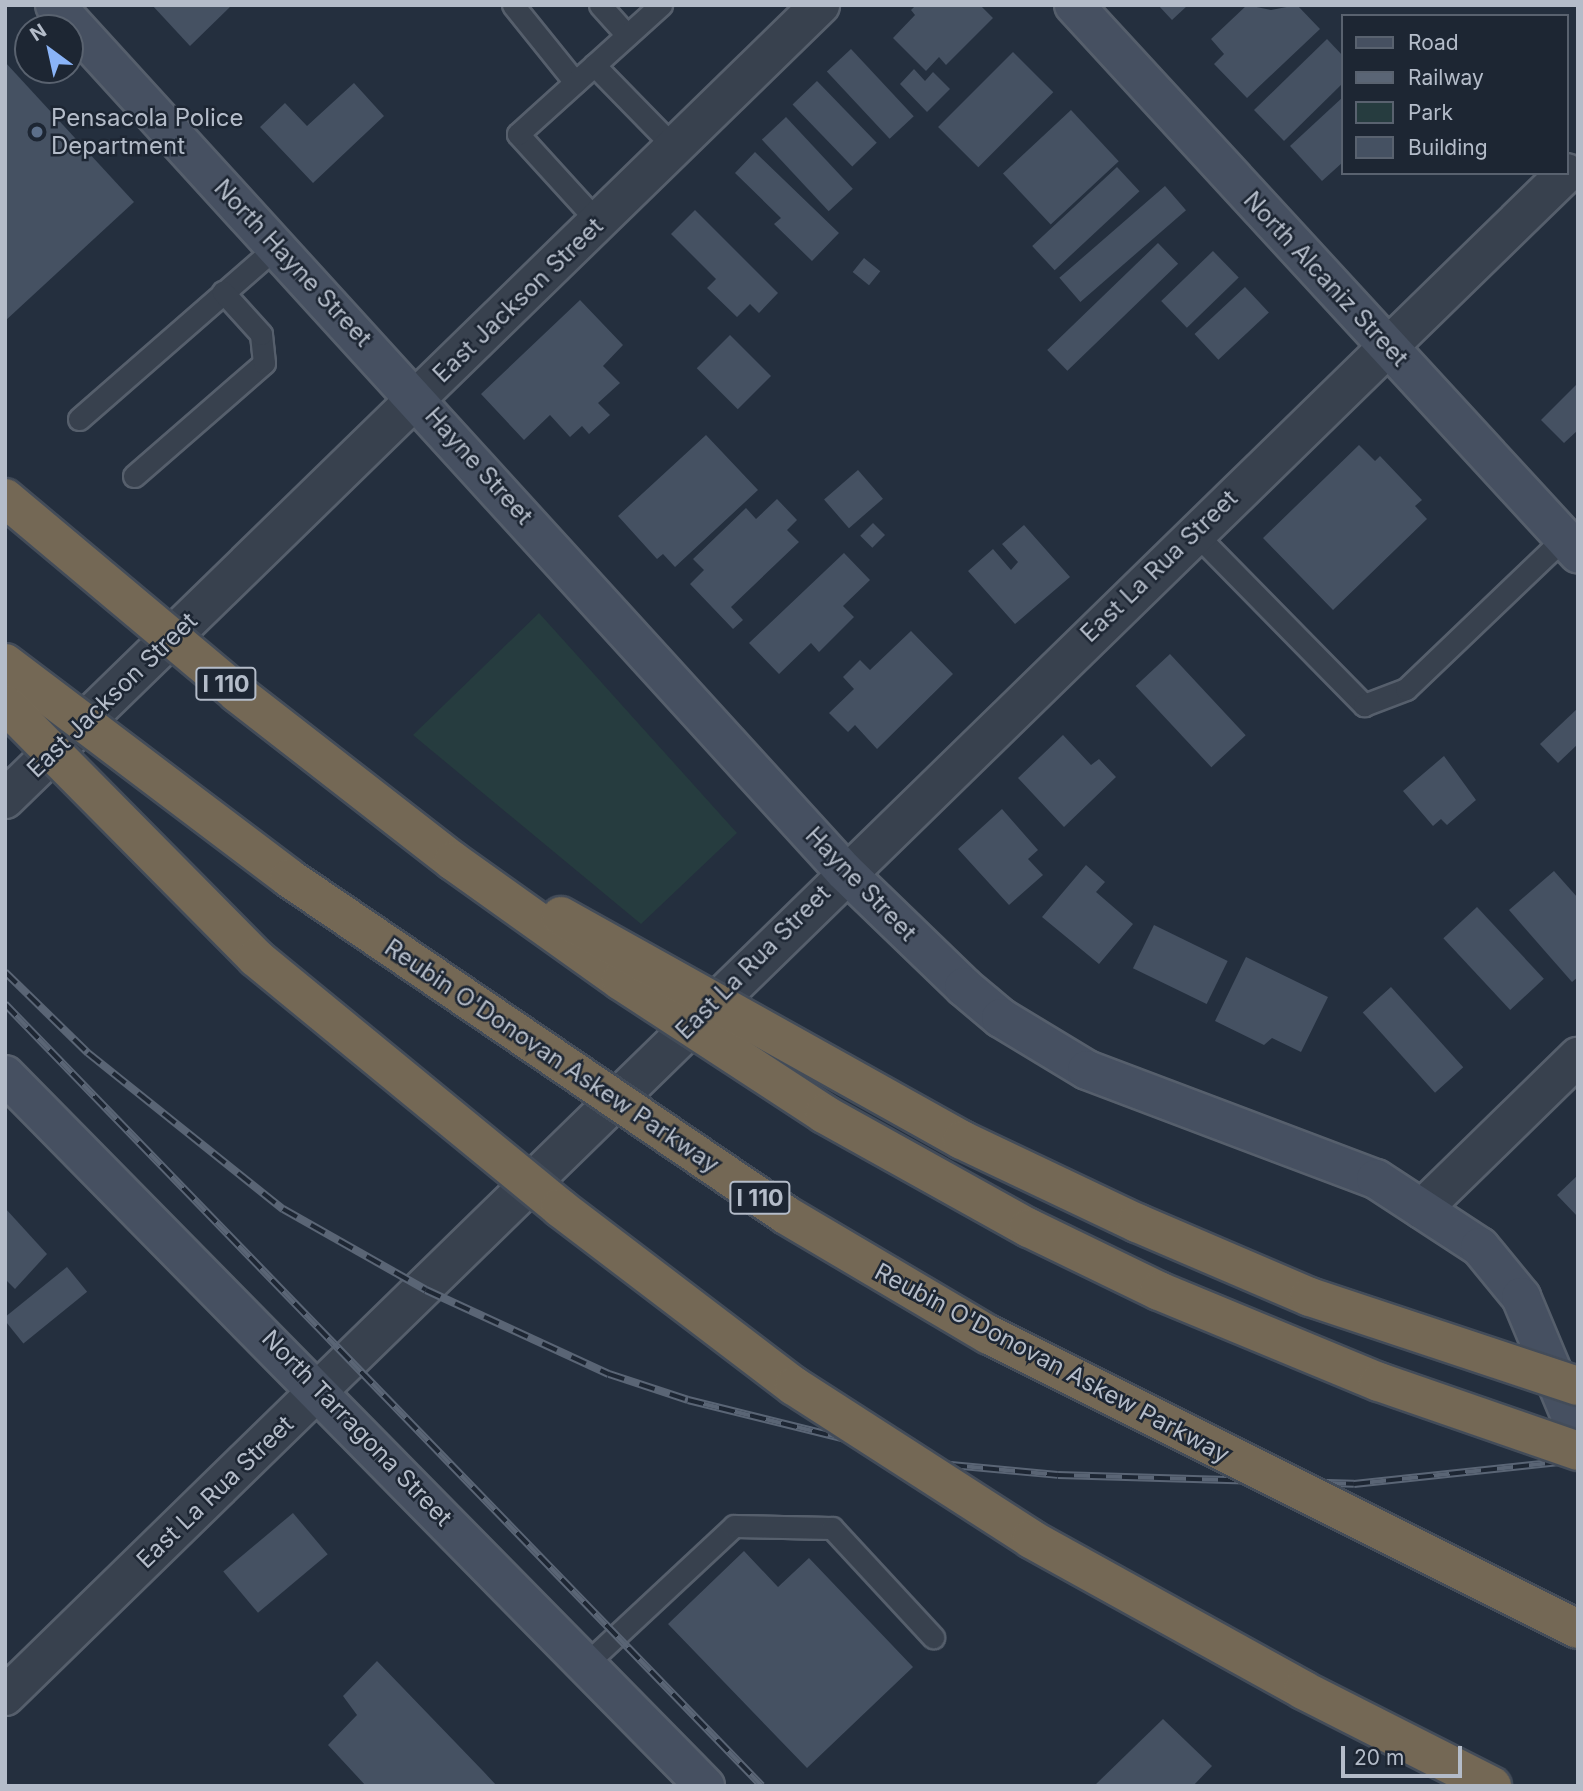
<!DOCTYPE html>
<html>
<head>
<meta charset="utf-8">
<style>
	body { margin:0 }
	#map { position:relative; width:1583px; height:1791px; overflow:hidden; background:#242f3e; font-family:Inter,sans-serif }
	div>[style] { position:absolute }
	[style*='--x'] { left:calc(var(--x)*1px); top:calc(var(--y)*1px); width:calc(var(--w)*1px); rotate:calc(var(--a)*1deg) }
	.green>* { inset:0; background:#263c3f }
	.building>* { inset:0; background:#455162; transform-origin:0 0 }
	.roads { filter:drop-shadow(2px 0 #565f6c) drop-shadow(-2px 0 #565f6c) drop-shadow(0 2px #565f6c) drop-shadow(0 -2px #565f6c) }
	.lane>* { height:21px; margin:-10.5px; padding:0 10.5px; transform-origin:10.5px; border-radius:10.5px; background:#38414e }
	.street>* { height:38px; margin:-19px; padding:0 19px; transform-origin:19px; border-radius:19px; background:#38414e }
	.secondary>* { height:38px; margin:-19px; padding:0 19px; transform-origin:19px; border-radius:19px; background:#465061 }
	.rail>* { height:8px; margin-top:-4px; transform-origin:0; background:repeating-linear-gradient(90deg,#1d2633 0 16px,#5a6575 0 32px); box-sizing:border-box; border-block:2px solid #5a6575 }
	.bridges { filter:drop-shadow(2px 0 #434c59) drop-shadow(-2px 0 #434c59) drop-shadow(0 2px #434c59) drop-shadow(0 -2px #434c59) }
	.highway-bridge>* { height:38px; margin:-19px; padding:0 19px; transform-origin:19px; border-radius:19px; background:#746855 }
	.dots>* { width:19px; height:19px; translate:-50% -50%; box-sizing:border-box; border:4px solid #1d2633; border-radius:50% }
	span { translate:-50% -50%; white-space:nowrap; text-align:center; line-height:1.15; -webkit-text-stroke:5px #1d2633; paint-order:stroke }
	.shield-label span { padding:2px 5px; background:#1d2633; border:2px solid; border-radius:5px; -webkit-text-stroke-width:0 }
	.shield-label { font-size:23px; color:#b4bcc9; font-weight:700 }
	.poi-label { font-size:24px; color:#b4bcc9 }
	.left { translate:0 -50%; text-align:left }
	.street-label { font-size:24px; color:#b4bcc9 }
	.frame { position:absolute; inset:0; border:7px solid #b4bcc9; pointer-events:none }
	.legend { position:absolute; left:1341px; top:14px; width:228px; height:161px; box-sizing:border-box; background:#1d2633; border:2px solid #59626f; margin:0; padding:9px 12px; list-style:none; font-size:21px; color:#b4bcc9 }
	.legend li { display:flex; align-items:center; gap:14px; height:35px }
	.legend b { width:35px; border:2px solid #59626f }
	.north { position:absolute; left:14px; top:14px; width:70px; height:70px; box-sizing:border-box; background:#1d2633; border:2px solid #59626f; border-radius:50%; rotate:327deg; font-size:19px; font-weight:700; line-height:28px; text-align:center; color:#b4bcc9 }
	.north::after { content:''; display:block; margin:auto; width:24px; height:32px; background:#8ab4f8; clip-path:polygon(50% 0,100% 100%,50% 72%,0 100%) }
	.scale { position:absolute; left:1341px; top:1746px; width:121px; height:32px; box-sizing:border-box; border:4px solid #b4bcc9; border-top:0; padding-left:9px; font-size:21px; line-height:24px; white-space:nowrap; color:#b4bcc9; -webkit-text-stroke:5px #1d2633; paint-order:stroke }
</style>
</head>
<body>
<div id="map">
	<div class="green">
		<i style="clip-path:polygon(539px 613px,737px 833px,641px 924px,413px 735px)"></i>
	</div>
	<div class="building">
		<i style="clip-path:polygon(152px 5px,232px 5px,190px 46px)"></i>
		<i style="clip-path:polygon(916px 5px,980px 5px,993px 18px,946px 65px,939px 57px,926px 71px,893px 38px,915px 15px,911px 10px)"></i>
		<i style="clip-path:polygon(1158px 5px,1188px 5px,1172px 20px)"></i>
		<i style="clip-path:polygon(1247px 5px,1271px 10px,1297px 5px,1320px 29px,1247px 98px,1214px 64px,1224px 54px,1211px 39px)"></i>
		<i style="clip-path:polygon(1327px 39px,1343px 56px,1343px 83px,1284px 141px,1254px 110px)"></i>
		<i style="left:851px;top:49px;width:92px;height:33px;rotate:47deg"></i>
		<i style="left:1013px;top:52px;width:57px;height:106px;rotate:45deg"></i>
		<i style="clip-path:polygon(5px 62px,134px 202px,5px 321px)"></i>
		<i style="clip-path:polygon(914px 69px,925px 81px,933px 72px,950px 89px,927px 112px,900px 84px)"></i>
		<i style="left:817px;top:81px;width:86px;height:34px;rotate:46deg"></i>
		<i style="clip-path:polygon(354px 83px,384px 116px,313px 183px,260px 127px,285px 103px,307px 126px)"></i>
		<i style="clip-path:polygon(1343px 97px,1343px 162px,1322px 181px,1290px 146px)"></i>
		<i style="left:1071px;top:110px;width:70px;height:93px;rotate:47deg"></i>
		<i style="left:786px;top:117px;width:98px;height:33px;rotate:47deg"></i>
		<i style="clip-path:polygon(755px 152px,839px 233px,812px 261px,774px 224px,781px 218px,735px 173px)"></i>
		<i style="left:1117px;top:167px;width:33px;height:116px;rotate:47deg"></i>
		<i style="left:1165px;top:186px;width:32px;height:140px;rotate:49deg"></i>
		<i style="clip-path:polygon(695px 210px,778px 293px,759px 313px,750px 304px,737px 317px,707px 288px,716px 279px,671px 234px)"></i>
		<i style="left:1158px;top:243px;width:29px;height:154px;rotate:46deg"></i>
		<i style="left:1213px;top:251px;width:37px;height:72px;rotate:46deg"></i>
		<i style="left:864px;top:258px;width:21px;height:18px;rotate:39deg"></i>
		<i style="left:1245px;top:287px;width:35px;height:69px;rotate:47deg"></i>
		<i style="clip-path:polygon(580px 300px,623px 345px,603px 366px,620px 383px,598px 403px,610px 415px,589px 434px,582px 426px,570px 437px,550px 415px,524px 440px,481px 394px)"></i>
		<i style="left:730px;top:335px;width:58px;height:47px;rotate:45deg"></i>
		<i style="clip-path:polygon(1578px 383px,1578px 430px,1564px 443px,1541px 420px)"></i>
		<i style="clip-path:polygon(706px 435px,758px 490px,675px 567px,663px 554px,657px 559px,618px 516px)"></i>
		<i style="clip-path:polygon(1359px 445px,1375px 461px,1380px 456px,1422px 500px,1415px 506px,1427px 519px,1333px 610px,1263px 538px)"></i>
		<i style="left:858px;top:470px;width:38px;height:45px;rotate:49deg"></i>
		<i style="clip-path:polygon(777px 499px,797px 520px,787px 530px,799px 542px,731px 607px,743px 620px,733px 629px,690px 584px,704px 570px,693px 559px,746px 508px,756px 519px)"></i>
		<i style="left:873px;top:523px;width:17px;height:18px;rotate:45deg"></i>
		<i style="clip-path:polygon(1024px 525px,1070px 577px,1015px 624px,968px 571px,993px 549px,1011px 570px,1018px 562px,1002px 544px)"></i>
		<i style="clip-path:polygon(844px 553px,870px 580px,843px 606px,854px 617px,819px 652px,811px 643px,779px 674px,749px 643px)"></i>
		<i style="clip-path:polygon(911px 631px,953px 674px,877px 749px,855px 725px,848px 732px,829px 713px,854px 689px,843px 677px,860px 660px,870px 670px)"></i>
		<i style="left:1170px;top:654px;width:111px;height:47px;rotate:47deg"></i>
		<i style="clip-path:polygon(1578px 708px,1578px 744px,1558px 763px,1540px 744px)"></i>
		<i style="clip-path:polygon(1063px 735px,1091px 765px,1099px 759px,1116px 777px,1064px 827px,1018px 778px)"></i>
		<i style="clip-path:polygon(1444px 756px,1476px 800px,1447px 825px,1441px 819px,1433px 826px,1403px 791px)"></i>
		<i style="clip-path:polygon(1002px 809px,1038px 850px,1028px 859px,1043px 875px,1009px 905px,958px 849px)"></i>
		<i style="clip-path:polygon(1086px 865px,1105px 882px,1096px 892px,1133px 924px,1099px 964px,1042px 917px)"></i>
		<i style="clip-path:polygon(1554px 871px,1578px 898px,1578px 977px,1572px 982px,1509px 910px)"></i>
		<i style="left:1477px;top:907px;width:98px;height:46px;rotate:47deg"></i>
		<i style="left:1154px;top:925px;width:82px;height:48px;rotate:26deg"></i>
		<i style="clip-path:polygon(1246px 957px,1328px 997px,1301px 1052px,1272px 1038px,1264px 1045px,1215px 1021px)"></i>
		<i style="left:1391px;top:987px;width:108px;height:38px;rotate:48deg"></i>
		<i style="clip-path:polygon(1578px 1175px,1578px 1217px,1557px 1195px)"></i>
		<i style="clip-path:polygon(5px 1208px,47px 1254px,15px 1289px,5px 1279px)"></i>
		<i style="left:67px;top:1267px;width:32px;height:82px;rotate:51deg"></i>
		<i style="left:293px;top:1513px;width:54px;height:91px;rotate:50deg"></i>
		<i style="clip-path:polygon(744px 1551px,778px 1587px,809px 1558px,913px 1667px,807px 1768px,668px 1624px)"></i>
		<i style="clip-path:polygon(377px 1661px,483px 1771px,497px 1786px,366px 1786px,328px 1745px,357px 1715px,343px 1696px)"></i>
		<i style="clip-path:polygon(1163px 1719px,1212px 1766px,1193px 1786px,1094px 1786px)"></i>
	</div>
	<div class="roads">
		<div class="lane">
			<i style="--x:513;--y:5;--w:99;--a:51.2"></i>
			<i style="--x:600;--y:5;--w:40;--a:48"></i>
			<i style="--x:594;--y:65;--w:116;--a:45.7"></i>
			<i style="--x:598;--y:222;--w:119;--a:-132.3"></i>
			<i style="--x:518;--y:134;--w:193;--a:-42.1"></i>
			<i style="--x:79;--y:419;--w:263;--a:-41.1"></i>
			<i style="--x:134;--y:476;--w:172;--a:-41"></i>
			<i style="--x:264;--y:363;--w:29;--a:-96"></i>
			<i style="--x:261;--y:334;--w:57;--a:-132.1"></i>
			<i style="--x:1194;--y:532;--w:243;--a:45.5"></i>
			<i style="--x:1364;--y:705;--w:45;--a:-20.9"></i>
			<i style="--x:1406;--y:689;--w:219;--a:-43.7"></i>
			<i style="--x:586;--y:1664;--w:202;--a:-43"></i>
			<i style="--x:734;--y:1526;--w:98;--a:1.2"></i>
			<i style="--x:832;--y:1528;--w:149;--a:47.2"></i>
		</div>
		<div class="street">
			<i style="--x:5;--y:799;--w:1138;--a:-44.25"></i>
			<i style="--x:1422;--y:1209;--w:218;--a:-44.3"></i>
			<i style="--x:5;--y:1696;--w:2181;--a:-44.29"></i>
		</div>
		<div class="secondary">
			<i style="--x:55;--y:5;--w:1172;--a:47.66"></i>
			<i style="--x:844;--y:871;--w:167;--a:44"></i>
			<i style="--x:964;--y:987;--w:48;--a:40"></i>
			<i style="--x:1001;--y:1018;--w:100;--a:31.2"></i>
			<i style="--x:1087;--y:1070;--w:309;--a:20.7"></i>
			<i style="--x:1376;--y:1179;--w:124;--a:33.2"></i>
			<i style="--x:1480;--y:1247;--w:65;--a:50.6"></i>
			<i style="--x:1521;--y:1297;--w:147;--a:67.3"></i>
			<i style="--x:1074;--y:5;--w:745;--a:47.4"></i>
			<i style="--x:5;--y:1075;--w:998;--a:45.45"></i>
		</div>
	</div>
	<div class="rail">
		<i style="--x:5;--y:972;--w:116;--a:44.3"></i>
		<i style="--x:88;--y:1053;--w:250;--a:38.7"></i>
		<i style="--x:283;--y:1209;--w:164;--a:29.5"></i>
		<i style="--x:426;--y:1290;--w:201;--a:24.7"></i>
		<i style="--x:609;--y:1374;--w:83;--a:18.2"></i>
		<i style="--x:688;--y:1400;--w:271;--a:13.9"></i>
		<i style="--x:951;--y:1465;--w:107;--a:5.3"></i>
		<i style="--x:1058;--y:1475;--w:296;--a:1.7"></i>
		<i style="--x:1354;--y:1484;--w:225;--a:-6.1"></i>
		<i style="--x:5;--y:1004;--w:1088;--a:45.93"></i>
	</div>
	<div class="bridges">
		<div class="highway-bridge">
			<i style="--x:5;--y:498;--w:303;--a:40"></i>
			<i style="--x:237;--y:693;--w:274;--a:37.9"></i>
			<i style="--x:453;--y:861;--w:206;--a:35.5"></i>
			<i style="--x:621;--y:981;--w:243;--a:33.2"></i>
			<i style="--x:824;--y:1114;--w:235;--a:29.1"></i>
			<i style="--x:1029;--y:1228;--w:144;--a:25.9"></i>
			<i style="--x:1159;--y:1291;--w:238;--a:22.5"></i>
			<i style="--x:1379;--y:1382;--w:211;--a:19.1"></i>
			<i style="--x:5;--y:663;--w:356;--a:37.1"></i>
			<i style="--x:289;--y:878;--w:600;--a:34.14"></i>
			<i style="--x:786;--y:1215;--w:236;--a:30.6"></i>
			<i style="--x:989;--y:1335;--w:658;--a:26.53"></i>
			<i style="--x:5;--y:704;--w:357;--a:45.3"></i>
			<i style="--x:256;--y:958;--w:394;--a:39.4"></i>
			<i style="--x:560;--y:1208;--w:294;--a:37.3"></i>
			<i style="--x:794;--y:1386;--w:282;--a:32.8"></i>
			<i style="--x:1031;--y:1539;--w:311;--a:29"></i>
			<i style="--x:1303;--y:1690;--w:212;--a:26.9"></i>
			<i style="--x:561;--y:916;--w:459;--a:29.2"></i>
			<i style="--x:962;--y:1140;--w:194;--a:25.4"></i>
			<i style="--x:1137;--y:1223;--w:188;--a:23.2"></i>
			<i style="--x:1310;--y:1297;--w:282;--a:18.4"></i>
		</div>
	</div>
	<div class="dots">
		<i style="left:37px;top:132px;background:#5c6f8a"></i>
	</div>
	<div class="shield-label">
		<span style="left:226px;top:684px">I 110</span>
		<span style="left:760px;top:1198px">I 110</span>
	</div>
	<div class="poi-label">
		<span class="left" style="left:51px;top:132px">Pensacola Police<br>Department</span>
	</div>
	<div class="street-label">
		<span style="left:293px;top:263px;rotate:47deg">North Hayne Street</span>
		<span style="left:1326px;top:279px;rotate:47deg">North Alcaniz Street</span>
		<span style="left:518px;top:300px;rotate:-44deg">East Jackson Street</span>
		<span style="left:479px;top:466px;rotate:48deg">Hayne Street</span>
		<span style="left:1159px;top:566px;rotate:-44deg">East La Rua Street</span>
		<span style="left:112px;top:695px;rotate:-44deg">East Jackson Street</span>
		<span style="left:861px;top:884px;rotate:46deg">Hayne Street</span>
		<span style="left:753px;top:962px;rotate:-45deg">East La Rua Street</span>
		<span style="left:552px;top:1056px;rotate:34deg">Reubin O'Donovan Askew Parkway</span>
		<span style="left:1052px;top:1363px;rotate:28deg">Reubin O'Donovan Askew Parkway</span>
		<span style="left:357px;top:1428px;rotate:46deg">North Tarragona Street</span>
		<span style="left:215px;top:1492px;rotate:-44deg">East La Rua Street</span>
	</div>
	<div class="frame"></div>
	<ul class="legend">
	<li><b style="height:9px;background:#465061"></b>Road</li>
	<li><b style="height:9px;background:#5a6575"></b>Railway</li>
	<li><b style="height:19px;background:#263c3f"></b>Park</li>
	<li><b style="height:19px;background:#455162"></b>Building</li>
	</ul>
	<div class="north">N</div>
	<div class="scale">20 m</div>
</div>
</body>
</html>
